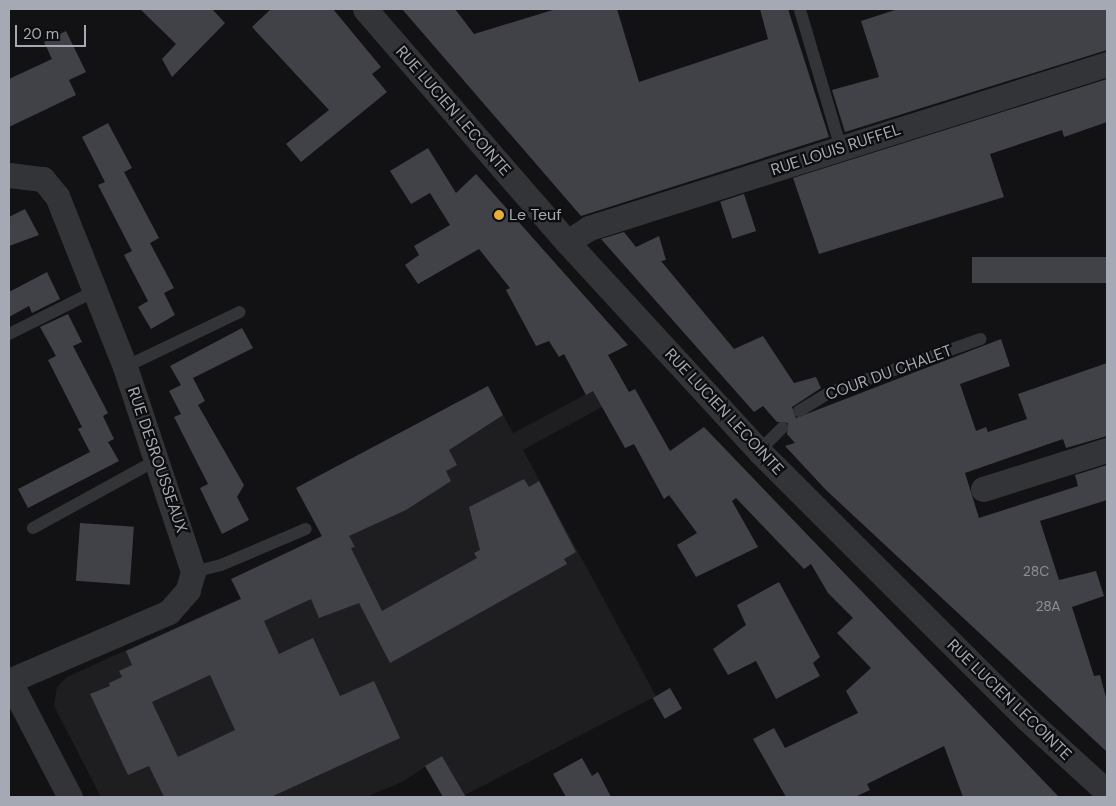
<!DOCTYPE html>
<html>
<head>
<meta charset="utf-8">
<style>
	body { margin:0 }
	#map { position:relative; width:1116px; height:806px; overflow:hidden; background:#121214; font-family:"DM Sans",sans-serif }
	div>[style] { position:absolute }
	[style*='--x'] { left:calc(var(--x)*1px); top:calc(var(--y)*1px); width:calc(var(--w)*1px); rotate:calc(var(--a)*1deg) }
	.built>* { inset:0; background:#1e1e21 }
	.building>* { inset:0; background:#414247; transform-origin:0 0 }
	.lane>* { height:12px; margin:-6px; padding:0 6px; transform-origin:6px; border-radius:6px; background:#333438 }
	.street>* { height:25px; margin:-12.5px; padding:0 12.5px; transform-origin:12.5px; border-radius:12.5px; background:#333438 }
	.dots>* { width:14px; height:14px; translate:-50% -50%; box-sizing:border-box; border:2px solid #0d0d0f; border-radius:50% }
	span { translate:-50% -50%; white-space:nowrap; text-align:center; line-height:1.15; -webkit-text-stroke:4.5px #0d0d0f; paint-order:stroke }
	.number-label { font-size:14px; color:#8b8f98 }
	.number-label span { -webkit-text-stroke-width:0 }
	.street-label { font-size:16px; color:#a4a9b3 }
	.poi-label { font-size:16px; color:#a4a9b3 }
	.left { translate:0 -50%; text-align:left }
	.frame { position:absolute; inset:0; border:10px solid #a4a9b3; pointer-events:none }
	.scale { position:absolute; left:15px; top:25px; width:71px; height:22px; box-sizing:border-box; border:2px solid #a4a9b3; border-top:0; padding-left:6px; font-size:15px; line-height:18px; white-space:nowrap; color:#a4a9b3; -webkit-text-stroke:4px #0d0d0f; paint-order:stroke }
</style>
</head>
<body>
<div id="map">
	<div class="built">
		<i style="clip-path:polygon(613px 380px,622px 396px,523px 450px,656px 696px,465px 795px,442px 756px,402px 782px,366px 797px,101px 797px,54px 706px,57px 687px,67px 677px,332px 557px,297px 487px,456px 403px,470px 427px,501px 411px,513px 433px)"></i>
	</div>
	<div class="building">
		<i style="clip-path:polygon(140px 9px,212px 9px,225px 23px,172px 77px,162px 59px,176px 44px)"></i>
		<i style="clip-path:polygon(271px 9px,333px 9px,381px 67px,372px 74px,387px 92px,301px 162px,286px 144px,329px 110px,252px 27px)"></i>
		<i style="clip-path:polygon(402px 9px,455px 9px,474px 34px,556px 9px,617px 9px,639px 82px,768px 39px,760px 9px,788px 9px,829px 137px,581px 216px)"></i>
		<i style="clip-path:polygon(898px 9px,1107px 9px,1107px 50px,845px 132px,832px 90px,879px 77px,861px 21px)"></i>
		<i style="clip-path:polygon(66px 31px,86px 72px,69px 80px,76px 95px,9px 127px,9px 79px,52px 59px,44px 42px)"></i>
		<i style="clip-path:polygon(1107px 79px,1107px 122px,1064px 137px,1062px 130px,990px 154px,1004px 197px,819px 254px,793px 178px)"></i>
		<i style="clip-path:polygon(108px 123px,132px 168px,124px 172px,159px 238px,150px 243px,174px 288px,164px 293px,175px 315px,151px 329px,138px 307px,148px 301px,124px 255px,132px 251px,98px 185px,105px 182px,82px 137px)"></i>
		<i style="clip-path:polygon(428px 148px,456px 193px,476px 174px,628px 345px,608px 355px,629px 392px,635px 389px,670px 451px,704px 427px,1059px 797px,963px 797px,944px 746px,867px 784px,870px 790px,855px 797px,786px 797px,753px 739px,774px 728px,785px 748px,858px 713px,846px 691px,871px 668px,837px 633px,853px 618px,828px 593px,811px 564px,804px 569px,736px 498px,732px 501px,758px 547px,696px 577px,677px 545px,697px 533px,669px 495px,664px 499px,634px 444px,625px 448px,593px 391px,586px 395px,564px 354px,559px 357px,549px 341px,536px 346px,506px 290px,510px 288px,479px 249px,418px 284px,405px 265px,419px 255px,414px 246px,450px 225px,430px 193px,411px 204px,390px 171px)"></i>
		<i style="left:744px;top:194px;width:39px;height:25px;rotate:72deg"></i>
		<i style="clip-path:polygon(25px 209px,39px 235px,9px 246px,9px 217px)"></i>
		<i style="clip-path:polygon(624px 232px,636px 247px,659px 236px,666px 260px,661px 261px,734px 349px,763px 336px,794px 383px,816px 377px,821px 388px,792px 407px,796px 418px,1001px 339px,1010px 366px,960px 384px,976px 431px,986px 427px,988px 432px,1027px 419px,1018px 394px,1107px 363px,1107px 436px,1066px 448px,1063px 439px,965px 473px,979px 518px,1078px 486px,1075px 475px,1107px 465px,1107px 500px,1040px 521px,1059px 580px,1096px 571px,1104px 596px,1072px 607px,1094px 676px,1100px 675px,1107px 701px,1107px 752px,826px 490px,785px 446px,795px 443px,787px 434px,788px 423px,777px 422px,763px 406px,754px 412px,601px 239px)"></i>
		<i style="left:1107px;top:257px;width:26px;height:135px;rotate:90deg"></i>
		<i style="clip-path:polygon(47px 272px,60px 299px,32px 313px,29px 306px,9px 317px,9px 292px)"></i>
		<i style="clip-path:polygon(68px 314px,82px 342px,73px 346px,108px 413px,103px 416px,114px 439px,108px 442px,119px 461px,28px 508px,18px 489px,90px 452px,78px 429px,82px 427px,48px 360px,56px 356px,40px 327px)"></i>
		<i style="clip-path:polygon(242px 328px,253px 348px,193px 378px,205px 401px,198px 405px,244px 485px,237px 497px,249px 520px,222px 534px,200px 488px,208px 484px,174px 417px,181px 414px,169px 391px,181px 385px,170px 366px)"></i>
		<i style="clip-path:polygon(evenodd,488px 386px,503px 415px,449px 450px,457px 465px,446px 471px,451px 481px,406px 510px,349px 536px,355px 547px,351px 548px,382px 611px,477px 558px,474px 553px,480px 550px,469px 507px,524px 479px,529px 487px,539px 481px,576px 552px,564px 559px,567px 564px,390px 663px,359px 603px,319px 618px,311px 599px,264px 621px,279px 654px,313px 638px,340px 696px,374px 681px,400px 738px,271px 797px,164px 797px,149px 766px,128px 775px,90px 694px,110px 686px,109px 683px,122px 677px,119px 671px,132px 665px,126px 651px,241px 599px,231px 579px,322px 536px,296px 488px,488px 386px,210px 675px,235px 730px,178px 757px,152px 702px,210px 675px)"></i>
		<i style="left:80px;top:523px;width:54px;height:58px;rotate:4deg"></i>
		<i style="clip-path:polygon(779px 582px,820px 657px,813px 663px,820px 676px,776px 699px,756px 661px,728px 675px,713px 649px,746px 625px,737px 605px)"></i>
		<i style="left:670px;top:688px;width:24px;height:20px;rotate:60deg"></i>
		<i style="clip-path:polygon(442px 756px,453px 775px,466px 797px,443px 797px,425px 766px)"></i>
		<i style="clip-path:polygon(582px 758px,592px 776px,598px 772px,611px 797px,566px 797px,553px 774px)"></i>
	</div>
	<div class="lane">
		<i style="--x:800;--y:10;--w:144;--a:73.5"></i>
		<i style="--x:9;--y:334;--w:96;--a:-26.6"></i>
		<i style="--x:125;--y:367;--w:127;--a:-25.6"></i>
		<i style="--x:799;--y:411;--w:35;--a:-31"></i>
		<i style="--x:829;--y:393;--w:161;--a:-19.6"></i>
		<i style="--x:759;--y:451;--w:33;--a:-45"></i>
		<i style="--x:33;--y:528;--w:137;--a:-28.8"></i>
		<i style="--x:193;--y:572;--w:29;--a:-14"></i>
		<i style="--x:221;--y:565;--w:92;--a:-23"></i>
	</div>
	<div class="street">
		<i style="--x:365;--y:9;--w:308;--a:49.1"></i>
		<i style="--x:567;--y:242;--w:284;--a:47.4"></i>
		<i style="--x:759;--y:451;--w:379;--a:45"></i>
		<i style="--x:1027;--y:719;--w:108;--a:42.4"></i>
		<i style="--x:9;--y:175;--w:34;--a:7"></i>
		<i style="--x:43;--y:179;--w:22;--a:51"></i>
		<i style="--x:57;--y:196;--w:184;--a:68.3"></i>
		<i style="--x:125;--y:367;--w:216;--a:71.6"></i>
		<i style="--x:193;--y:572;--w:19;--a:106"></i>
		<i style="--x:188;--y:590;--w:29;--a:131"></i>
		<i style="--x:169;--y:612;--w:174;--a:156.7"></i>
		<i style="--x:567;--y:242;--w:26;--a:-32"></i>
		<i style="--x:589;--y:228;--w:543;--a:-17.57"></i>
		<i style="--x:983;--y:489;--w:130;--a:-17.5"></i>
		<i style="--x:9;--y:680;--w:132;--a:62.5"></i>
	</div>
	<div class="dots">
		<i style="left:499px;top:215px;background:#e7af37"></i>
	</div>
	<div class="number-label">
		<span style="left:1036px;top:571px">28C</span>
		<span style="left:1048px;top:606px">28A</span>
	</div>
	<div class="street-label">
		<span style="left:453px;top:111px;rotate:49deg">RUE LUCIEN LECOINTE</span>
		<span style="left:836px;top:150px;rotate:-18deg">RUE LOUIS RUFFEL</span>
		<span style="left:889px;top:373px;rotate:-20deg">COUR DU CHALET</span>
		<span style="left:724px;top:412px;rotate:47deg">RUE LUCIEN LECOINTE</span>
		<span style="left:157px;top:460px;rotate:71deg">RUE DESROUSSEAUX</span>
		<span style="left:1009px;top:700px;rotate:44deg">RUE LUCIEN LECOINTE</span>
	</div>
	<div class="poi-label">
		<span class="left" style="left:509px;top:215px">Le Teuf</span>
	</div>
	<div class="frame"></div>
	<div class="scale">20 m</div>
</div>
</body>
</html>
